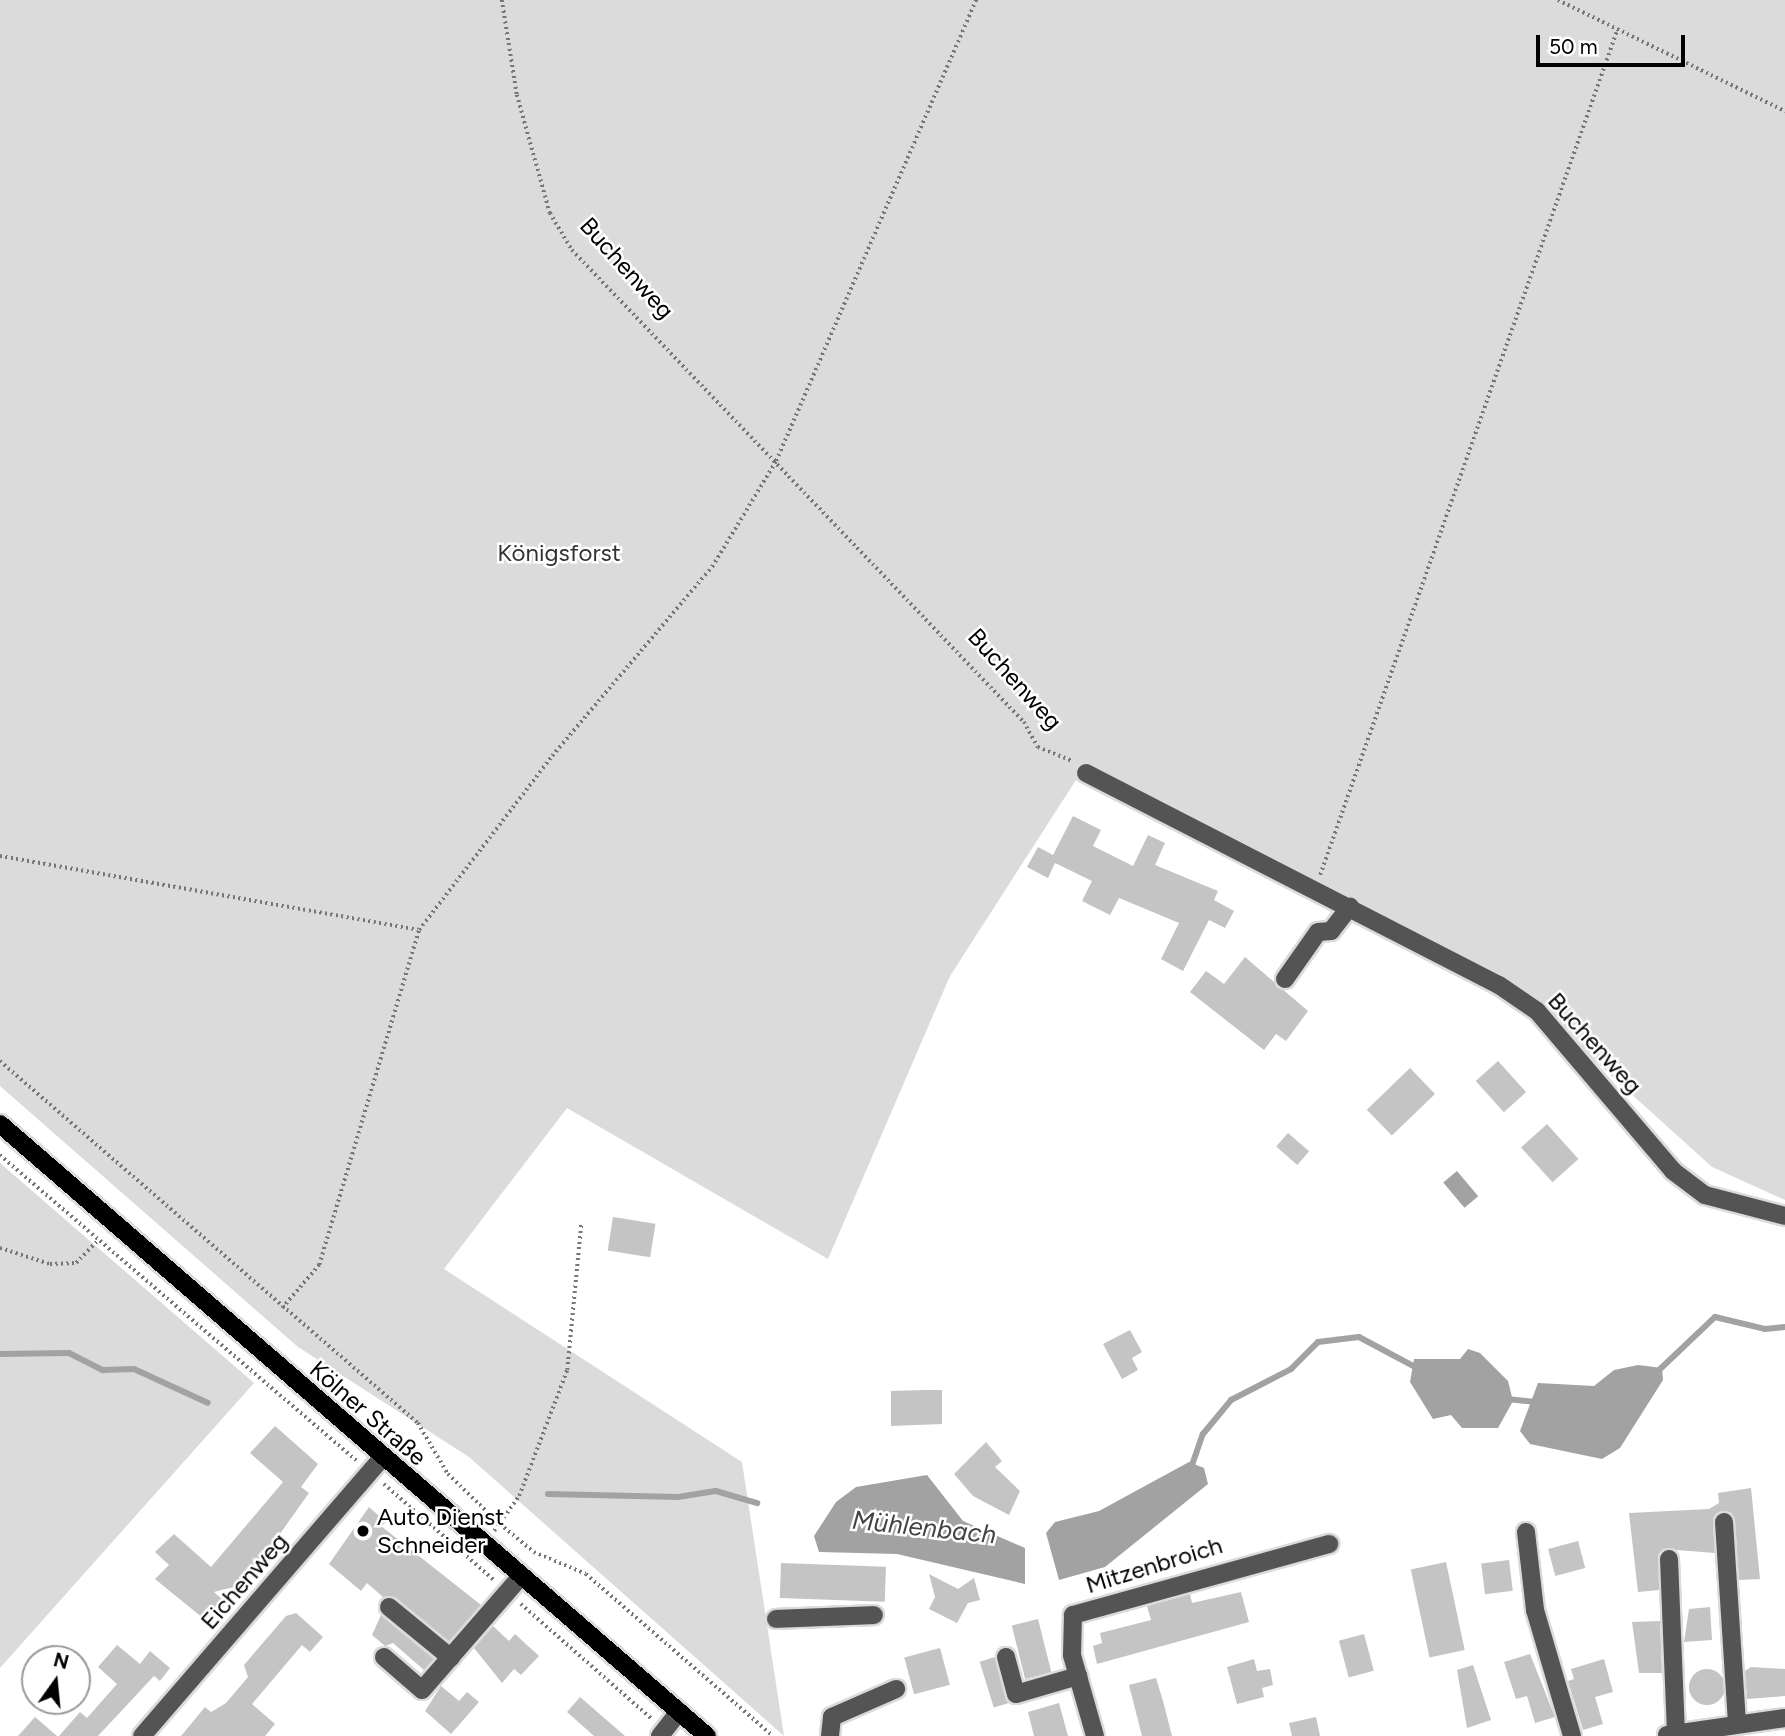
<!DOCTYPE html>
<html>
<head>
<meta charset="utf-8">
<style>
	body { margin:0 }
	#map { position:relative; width:1785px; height:1736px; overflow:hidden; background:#fff; font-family:Figtree,sans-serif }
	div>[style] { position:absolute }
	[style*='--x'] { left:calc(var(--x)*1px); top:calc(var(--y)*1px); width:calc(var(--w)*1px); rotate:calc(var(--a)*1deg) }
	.green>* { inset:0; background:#dbdbdb }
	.water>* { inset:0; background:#a2a2a2; transform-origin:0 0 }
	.stream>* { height:6px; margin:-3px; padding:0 3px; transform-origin:3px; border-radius:3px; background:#a2a2a2 }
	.building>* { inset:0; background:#c4c4c4; transform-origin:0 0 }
	.round { border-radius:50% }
	.path>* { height:3.5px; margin-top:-1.75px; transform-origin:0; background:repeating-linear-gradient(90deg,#767676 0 2px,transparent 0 5.5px) }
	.roads { filter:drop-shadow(2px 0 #dbdbdb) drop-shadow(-2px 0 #dbdbdb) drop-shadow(0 2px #dbdbdb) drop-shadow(0 -2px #dbdbdb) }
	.minor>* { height:18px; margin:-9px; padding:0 9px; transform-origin:9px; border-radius:9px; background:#545454 }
	.major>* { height:18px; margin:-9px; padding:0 9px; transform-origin:9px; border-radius:9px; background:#000 }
	.dots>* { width:19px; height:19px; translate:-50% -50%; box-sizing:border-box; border:4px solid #fff; border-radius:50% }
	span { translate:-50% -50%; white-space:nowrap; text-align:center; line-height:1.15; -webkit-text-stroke:5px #fff; paint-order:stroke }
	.street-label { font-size:24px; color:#000 }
	.park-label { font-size:24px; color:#323232 }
	.poi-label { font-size:24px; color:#000 }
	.left { translate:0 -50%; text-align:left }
	.water-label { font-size:26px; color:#434343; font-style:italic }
	.north { position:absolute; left:21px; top:1645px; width:70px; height:70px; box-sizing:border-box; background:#fff; border:2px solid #999; border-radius:50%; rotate:15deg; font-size:19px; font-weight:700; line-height:28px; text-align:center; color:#000 }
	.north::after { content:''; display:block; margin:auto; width:24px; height:32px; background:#000; clip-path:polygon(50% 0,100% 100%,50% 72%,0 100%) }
	.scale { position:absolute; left:1536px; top:35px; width:149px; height:32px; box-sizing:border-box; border:4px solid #000; border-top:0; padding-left:9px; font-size:21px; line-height:24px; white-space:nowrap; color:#000; -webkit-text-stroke:5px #fff; paint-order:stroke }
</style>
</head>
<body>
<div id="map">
	<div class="green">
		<i style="clip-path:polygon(0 0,1785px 0,1785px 1200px,1712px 1167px,1534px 1006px,1076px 780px,950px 976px,828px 1259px,567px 1108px,444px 1269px,742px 1462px,784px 1736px,469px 1457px,298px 1347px,0 1086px)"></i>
		<i style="clip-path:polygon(0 1163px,254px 1383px,0 1668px)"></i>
	</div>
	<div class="water">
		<i style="left:1457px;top:1171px;width:33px;height:18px;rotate:50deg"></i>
		<i style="clip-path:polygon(1468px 1349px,1480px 1353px,1508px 1381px,1513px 1401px,1498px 1428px,1462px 1428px,1451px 1415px,1433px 1419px,1410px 1382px,1414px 1359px,1460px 1359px)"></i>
		<i style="clip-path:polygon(1638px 1365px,1662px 1368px,1663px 1380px,1620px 1448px,1602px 1459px,1530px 1444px,1520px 1431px,1538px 1383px,1594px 1386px,1614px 1370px)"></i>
		<i style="clip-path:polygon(1189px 1462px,1204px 1468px,1208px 1484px,1105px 1567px,1059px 1580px,1046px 1533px,1055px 1522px,1099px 1511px)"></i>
		<i style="clip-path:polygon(927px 1475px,963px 1521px,1025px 1548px,1025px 1584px,897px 1554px,819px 1552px,814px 1536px,836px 1502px,856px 1487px)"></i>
	</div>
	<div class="stream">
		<i style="--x:0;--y:1354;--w:69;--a:-0.8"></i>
		<i style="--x:69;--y:1353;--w:38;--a:27"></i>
		<i style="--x:103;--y:1370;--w:31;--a:-2"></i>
		<i style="--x:134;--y:1369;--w:81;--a:24.7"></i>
		<i style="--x:1657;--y:1372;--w:80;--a:-43.5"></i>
		<i style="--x:1715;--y:1317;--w:51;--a:13.5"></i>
		<i style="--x:1765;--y:1329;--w:20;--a:-6"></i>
		<i style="--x:1507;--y:1399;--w:31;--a:6"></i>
		<i style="--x:1190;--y:1471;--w:39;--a:-71"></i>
		<i style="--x:1203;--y:1434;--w:44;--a:-50.5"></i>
		<i style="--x:1231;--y:1400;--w:68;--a:-27.3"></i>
		<i style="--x:1291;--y:1369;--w:38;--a:-45"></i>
		<i style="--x:1318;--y:1342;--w:41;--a:-7"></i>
		<i style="--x:1359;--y:1337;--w:66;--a:28.1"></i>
		<i style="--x:548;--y:1494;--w:130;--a:1.3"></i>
		<i style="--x:678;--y:1497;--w:38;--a:-9"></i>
		<i style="--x:716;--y:1491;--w:43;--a:16.3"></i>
	</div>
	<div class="building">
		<i style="clip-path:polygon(1073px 816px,1101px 830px,1093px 846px,1133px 866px,1148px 835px,1165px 843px,1155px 865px,1218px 891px,1214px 900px,1234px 911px,1225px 928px,1209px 920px,1183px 971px,1161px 959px,1179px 923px,1119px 898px,1110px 915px,1082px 901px,1092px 881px,1055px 863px,1048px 878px,1027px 867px,1038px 847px,1053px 855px)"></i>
		<i style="clip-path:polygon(1245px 957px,1308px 1011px,1286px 1041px,1276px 1034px,1264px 1050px,1190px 992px,1206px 971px,1224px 984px)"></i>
		<i style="left:1498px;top:1061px;width:42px;height:30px;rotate:48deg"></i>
		<i style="left:1410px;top:1068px;width:36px;height:60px;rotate:46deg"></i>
		<i style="left:1547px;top:1124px;width:47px;height:35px;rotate:48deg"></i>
		<i style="left:1288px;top:1133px;width:28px;height:18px;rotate:41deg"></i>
		<i style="left:613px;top:1217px;width:43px;height:34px;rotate:9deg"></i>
		<i style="clip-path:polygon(1130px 1330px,1142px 1352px,1132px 1358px,1138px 1370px,1122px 1379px,1103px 1344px)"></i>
		<i style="clip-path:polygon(926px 1390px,942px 1390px,942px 1424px,891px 1426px,891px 1391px)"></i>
		<i style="clip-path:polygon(275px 1426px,318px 1464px,301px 1487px,309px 1493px,252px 1573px,242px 1585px,214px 1592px,226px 1603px,209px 1623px,155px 1579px,169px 1565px,155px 1552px,174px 1534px,211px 1567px,283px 1482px,250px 1453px)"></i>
		<i style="clip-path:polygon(986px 1442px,1002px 1461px,995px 1467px,1020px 1491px,1009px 1515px,973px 1496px,954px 1474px)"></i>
		<i style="clip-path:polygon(1751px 1488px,1760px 1579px,1739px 1580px,1735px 1521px,1723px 1511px,1713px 1522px,1715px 1553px,1664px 1549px,1659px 1590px,1638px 1592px,1629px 1513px,1709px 1509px,1719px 1503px,1718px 1493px)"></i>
		<i style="clip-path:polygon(369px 1507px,386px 1522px,381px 1526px,481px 1605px,449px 1642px,396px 1598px,383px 1597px,367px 1583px,361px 1591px,329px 1564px)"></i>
		<i style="left:1578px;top:1541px;width:28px;height:31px;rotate:75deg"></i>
		<i style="left:1509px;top:1560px;width:31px;height:28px;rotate:83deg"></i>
		<i style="left:1446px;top:1562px;width:90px;height:36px;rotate:78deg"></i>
		<i style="left:781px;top:1563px;width:105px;height:35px;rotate:2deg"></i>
		<i style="clip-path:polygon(929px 1574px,958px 1589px,974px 1578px,980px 1600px,968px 1603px,957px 1623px,929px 1609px,935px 1597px)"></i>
		<i style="clip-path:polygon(1241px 1592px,1249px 1622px,1097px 1664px,1093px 1646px,1102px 1643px,1100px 1633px,1151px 1620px,1147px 1606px,1190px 1594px,1192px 1603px)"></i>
		<i style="clip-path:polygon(1710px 1607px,1712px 1640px,1684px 1642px,1689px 1609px)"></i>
		<i style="clip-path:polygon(296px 1613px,323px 1637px,310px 1652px,302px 1645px,252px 1704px,275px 1724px,265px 1736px,181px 1736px,205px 1707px,211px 1712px,226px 1703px,248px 1677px,244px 1665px,286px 1616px)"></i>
		<i style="clip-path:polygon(381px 1615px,434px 1659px,424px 1670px,393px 1643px,385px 1646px,372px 1635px)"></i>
		<i style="left:1038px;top:1619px;width:55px;height:27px;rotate:76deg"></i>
		<i style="clip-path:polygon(1660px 1621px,1662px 1673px,1639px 1673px,1632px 1622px)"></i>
		<i style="clip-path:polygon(493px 1626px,509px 1641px,515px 1634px,539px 1656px,521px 1675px,514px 1669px,502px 1683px,474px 1648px)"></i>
		<i style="left:1364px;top:1634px;width:38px;height:26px;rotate:75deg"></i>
		<i style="clip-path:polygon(117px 1645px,140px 1664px,150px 1651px,170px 1668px,160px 1681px,154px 1676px,98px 1736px,59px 1736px,80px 1712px,87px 1718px,117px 1684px,98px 1667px)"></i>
		<i style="left:940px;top:1648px;width:38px;height:37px;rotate:75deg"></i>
		<i style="clip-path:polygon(1530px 1654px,1555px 1717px,1535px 1723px,1527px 1696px,1516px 1699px,1504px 1662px)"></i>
		<i style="left:995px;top:1657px;width:48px;height:16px;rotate:73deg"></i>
		<i style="clip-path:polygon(1254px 1659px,1257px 1671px,1270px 1669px,1273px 1685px,1262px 1688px,1264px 1697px,1237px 1704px,1227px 1667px)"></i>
		<i style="clip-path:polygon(1604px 1659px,1613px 1692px,1595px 1697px,1603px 1724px,1583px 1730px,1568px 1681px,1574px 1679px,1571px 1669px)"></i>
		<i style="clip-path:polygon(1473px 1665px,1491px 1720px,1467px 1728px,1457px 1670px)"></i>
		<i style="clip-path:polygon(1751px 1667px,1785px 1669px,1785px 1696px,1747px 1699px,1745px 1671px)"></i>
		<i class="round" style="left:1689px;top:1669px;width:36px;height:36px"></i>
		<i style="clip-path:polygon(1156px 1678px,1163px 1701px,1172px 1736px,1142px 1736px,1129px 1685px)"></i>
		<i style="clip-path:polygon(441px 1686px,459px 1701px,467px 1692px,479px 1702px,451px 1734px,425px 1711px)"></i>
		<i style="clip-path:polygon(580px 1697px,625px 1736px,594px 1736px,567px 1712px)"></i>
		<i style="clip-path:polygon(1059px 1703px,1068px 1736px,1034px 1736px,1028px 1712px)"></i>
		<i style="clip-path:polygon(35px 1717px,57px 1736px,18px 1736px)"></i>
		<i style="clip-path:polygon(1316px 1717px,1320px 1736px,1292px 1736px,1289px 1723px)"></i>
	</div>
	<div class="path">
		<i style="--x:502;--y:0;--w:96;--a:81"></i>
		<i style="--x:517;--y:95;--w:123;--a:74.4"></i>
		<i style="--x:550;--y:213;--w:43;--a:59.3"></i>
		<i style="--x:572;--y:250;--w:654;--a:46.24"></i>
		<i style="--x:1024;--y:722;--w:29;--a:61"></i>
		<i style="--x:1038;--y:747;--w:37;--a:22"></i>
		<i style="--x:1558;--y:0;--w:253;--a:26.1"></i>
		<i style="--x:0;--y:856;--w:424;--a:10"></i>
		<i style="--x:1320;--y:875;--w:896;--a:-70.63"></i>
		<i style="--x:0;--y:1061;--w:553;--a:40.89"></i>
		<i style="--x:418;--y:1423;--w:59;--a:59.5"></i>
		<i style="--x:448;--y:1474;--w:72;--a:43.9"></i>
		<i style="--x:500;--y:1524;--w:44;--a:39.5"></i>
		<i style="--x:534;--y:1552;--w:56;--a:22.9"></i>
		<i style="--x:586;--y:1574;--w:247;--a:40.9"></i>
		<i style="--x:0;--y:1155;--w:470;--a:40.6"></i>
		<i style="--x:0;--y:1248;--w:52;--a:17.7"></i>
		<i style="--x:50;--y:1264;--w:26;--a:-2"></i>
		<i style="--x:76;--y:1263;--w:32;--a:-46"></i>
		<i style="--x:282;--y:1308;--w:57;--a:-49.3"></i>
		<i style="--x:319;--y:1265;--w:350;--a:-73.4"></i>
		<i style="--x:419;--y:930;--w:219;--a:-52.6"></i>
		<i style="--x:552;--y:756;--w:248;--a:-49.8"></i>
		<i style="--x:712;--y:567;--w:124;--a:-58.9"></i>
		<i style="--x:776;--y:461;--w:503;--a:-66.55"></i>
		<i style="--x:384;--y:1484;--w:146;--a:41.1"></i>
		<i style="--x:494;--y:1531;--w:43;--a:-54.5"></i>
		<i style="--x:519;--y:1496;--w:135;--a:-69.1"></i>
		<i style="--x:567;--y:1370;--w:146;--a:-84.5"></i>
		<i style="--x:521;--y:1604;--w:174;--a:41.3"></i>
	</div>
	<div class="roads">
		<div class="minor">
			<i style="--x:1086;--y:773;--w:464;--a:27.2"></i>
			<i style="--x:1499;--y:985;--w:46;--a:34.4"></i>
			<i style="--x:1537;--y:1011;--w:210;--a:49.6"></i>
			<i style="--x:1673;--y:1171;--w:40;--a:37"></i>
			<i style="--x:1705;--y:1195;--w:83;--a:14.7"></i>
			<i style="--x:1285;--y:979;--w:57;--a:-54.9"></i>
			<i style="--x:1318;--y:932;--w:13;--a:-4"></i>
			<i style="--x:1331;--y:931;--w:31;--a:-52"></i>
			<i style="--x:1724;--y:1522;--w:202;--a:86.3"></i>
			<i style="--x:1526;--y:1532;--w:79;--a:83.4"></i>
			<i style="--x:1535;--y:1610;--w:131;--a:73.6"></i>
			<i style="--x:1669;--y:1559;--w:174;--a:87.7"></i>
			<i style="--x:389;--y:1607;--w:80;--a:39.4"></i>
			<i style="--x:776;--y:1619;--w:98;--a:-2.3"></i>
			<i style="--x:384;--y:1657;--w:50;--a:41"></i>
			<i style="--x:422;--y:1690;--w:151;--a:-49"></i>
			<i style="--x:1006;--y:1657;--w:38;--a:75"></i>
			<i style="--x:1016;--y:1694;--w:65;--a:-16.2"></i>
			<i style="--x:1667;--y:1735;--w:119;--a:-8.2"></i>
			<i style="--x:142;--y:1736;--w:367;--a:-49.2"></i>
			<i style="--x:660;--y:1736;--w:31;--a:-52"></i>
			<i style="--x:830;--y:1736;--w:19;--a:-84"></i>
			<i style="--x:832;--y:1717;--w:70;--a:-23.6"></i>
			<i style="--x:1095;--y:1736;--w:84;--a:-105.9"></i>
			<i style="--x:1072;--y:1655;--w:40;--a:-88.6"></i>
			<i style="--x:1073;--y:1615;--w:266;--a:-15.5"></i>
		</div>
		<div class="major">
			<i style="--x:0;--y:1124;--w:935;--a:40.88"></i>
		</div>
	</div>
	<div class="dots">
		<i style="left:363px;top:1531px;background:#000"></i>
	</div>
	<div class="street-label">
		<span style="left:627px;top:268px;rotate:48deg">Buchenweg</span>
		<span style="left:1015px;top:679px;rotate:48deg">Buchenweg</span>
		<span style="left:1595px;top:1043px;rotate:48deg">Buchenweg</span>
		<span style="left:368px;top:1413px;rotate:41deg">Kölner Straße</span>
		<span style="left:1154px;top:1565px;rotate:-17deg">Mitzenbroich</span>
		<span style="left:244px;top:1581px;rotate:-49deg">Eichenweg</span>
	</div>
	<div class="park-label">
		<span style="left:559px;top:553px">Königsforst</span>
	</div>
	<div class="poi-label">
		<span class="left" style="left:377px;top:1531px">Auto Dienst<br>Schneider</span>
	</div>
	<div class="water-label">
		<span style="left:924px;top:1528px;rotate:6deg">Mühlenbach</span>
	</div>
	<div class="north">N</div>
	<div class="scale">50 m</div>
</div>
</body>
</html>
